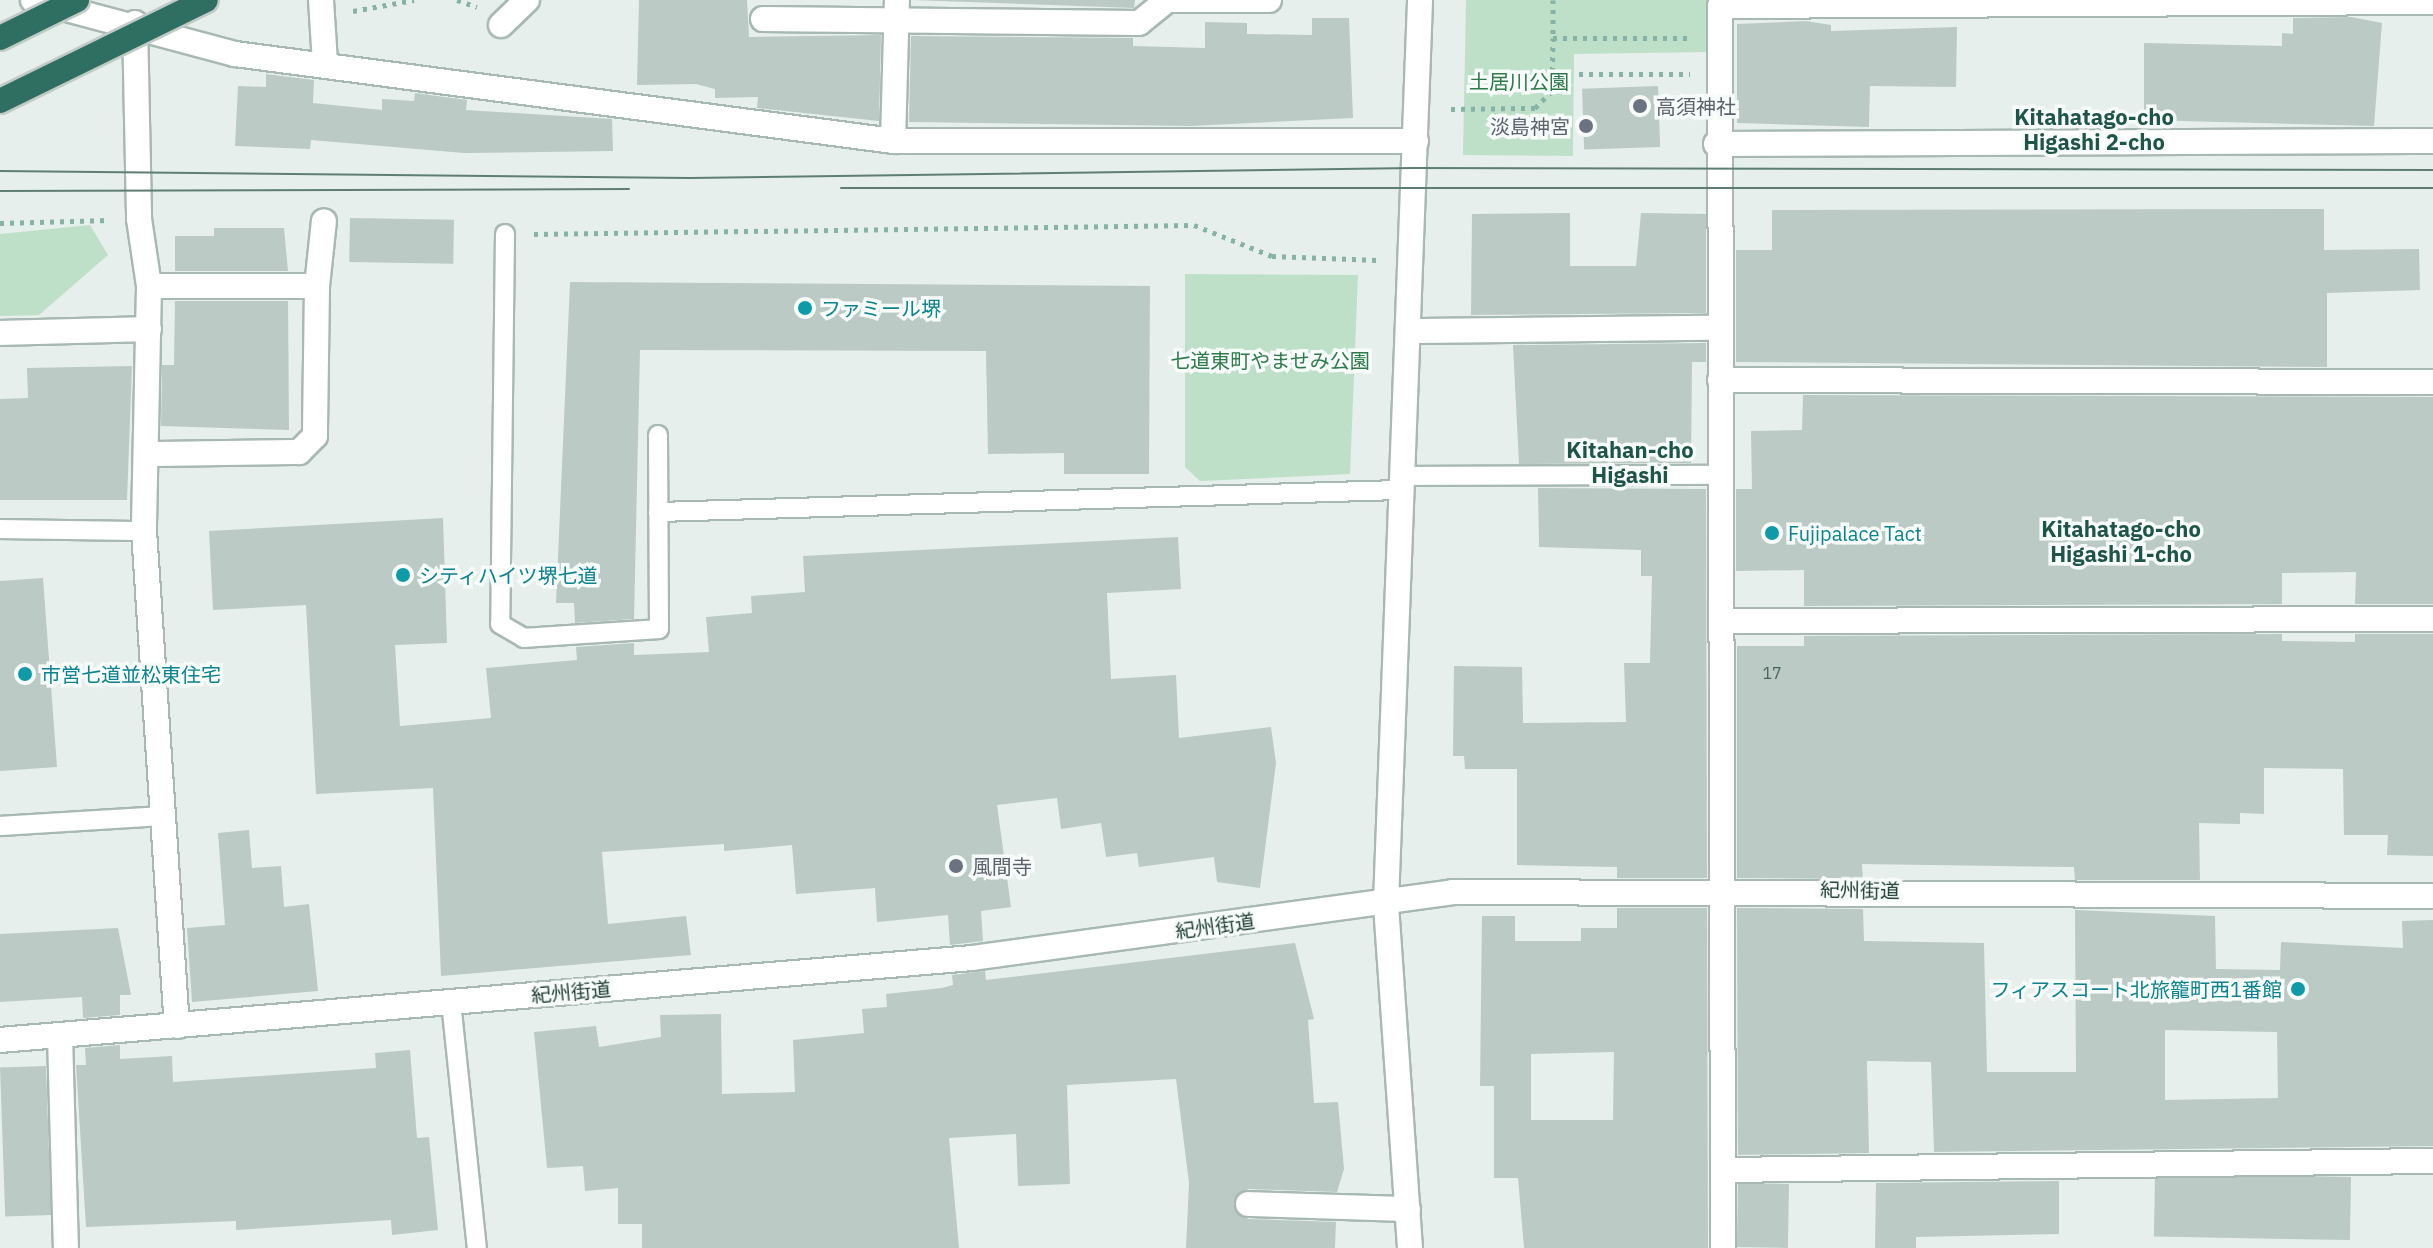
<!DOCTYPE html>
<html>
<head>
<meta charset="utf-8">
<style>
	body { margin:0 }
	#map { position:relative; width:2433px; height:1248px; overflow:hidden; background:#e6efeb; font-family:"IBM Plex Sans","Noto Sans JP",sans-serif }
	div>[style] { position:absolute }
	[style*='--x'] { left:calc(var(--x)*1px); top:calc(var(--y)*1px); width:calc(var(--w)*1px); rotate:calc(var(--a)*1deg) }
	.green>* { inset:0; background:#bfe0c8 }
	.building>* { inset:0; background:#bbcac4; transform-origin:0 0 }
	.path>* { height:5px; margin-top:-2.5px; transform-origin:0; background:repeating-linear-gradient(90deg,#86b3a5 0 4px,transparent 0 10px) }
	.roads { filter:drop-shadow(2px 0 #a8b8b2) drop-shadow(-2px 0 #a8b8b2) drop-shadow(0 2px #a8b8b2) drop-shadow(0 -2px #a8b8b2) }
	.service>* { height:18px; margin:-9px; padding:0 9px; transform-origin:9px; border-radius:9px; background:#fff }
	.minor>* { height:24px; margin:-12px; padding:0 12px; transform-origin:12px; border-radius:12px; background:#fff }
	.tertiary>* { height:24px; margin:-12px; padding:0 12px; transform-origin:12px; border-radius:12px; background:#fff }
	.tram>* { height:2px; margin:-1px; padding:0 1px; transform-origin:1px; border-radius:1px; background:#5f7d75 }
	.bridges { filter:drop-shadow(2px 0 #c2cac8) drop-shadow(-2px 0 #c2cac8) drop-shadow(0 2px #c2cac8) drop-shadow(0 -2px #c2cac8) }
	.motorway-bridge>* { height:24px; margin:-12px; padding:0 12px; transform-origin:12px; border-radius:12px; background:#2f6f62 }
	.dots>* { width:22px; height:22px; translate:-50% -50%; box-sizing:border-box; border:4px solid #f7fbf9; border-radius:50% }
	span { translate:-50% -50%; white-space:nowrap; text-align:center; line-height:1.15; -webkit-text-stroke:7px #f7fbf9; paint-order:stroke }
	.number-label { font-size:16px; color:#4a645c }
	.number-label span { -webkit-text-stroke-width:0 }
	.park-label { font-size:20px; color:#2d7a4b }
	.worship-label { font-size:20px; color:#5b616d }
	.left { translate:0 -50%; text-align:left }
	.right { translate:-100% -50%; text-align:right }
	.culture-label { font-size:20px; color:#0d838f }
	.street-label { font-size:20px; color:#24423a }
	.neighbourhood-label { font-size:22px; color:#1f5548; font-weight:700 }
</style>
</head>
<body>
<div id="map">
	<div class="green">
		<i style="clip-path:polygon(1466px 0,1707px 0,1707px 52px,1574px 54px,1573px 156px,1463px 155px)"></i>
		<i style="clip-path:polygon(90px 225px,108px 255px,39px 315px,0 316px,0 234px)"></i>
		<i style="clip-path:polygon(1185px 274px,1358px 275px,1350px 474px,1200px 481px,1185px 467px)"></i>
	</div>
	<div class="building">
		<i style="clip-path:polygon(639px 0,747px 0,749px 37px,881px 35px,879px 121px,757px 108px,758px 97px,715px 98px,715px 89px,696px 84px,637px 85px)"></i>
		<i style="clip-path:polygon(912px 0,1135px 0,1134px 8px)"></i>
		<i style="clip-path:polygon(2351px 17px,2382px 23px,2374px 126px,2144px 120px,2144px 43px,2282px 46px,2282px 33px,2293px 34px,2293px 18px)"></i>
		<i style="clip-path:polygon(1312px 18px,1349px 18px,1353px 118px,1190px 126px,909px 122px,911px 36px,1133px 38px,1133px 46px,1205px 48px,1205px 22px,1247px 23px,1247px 34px,1312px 35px)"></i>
		<i style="clip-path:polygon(1806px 21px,1831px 25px,1831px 31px,1957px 27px,1956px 87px,1870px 86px,1869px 127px,1737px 123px,1737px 24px)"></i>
		<i style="clip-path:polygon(266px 74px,314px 80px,313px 103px,382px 110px,382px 99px,414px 101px,415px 93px,467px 100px,466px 110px,612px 119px,613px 151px,464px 153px,311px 140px,310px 149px,235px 146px,238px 86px,266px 87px)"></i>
		<i style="left:1658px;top:86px;width:61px;height:76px;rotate:88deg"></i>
		<i style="clip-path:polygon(2324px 209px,2324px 250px,2419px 249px,2420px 290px,2327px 293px,2327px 367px,1736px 362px,1736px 250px,1772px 250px,1772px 210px)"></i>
		<i style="clip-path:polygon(1570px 213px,1570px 266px,1636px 266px,1641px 213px,1706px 214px,1706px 313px,1471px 315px,1472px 214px)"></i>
		<i style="left:350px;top:218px;width:104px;height:44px;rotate:1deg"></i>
		<i style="clip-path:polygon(214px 228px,284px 228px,288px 271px,175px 271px,175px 236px,214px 236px)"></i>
		<i style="clip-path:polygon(570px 282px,1150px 286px,1149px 474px,1064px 474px,1064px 453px,988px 454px,986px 351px,640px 350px,634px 619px,575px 623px,574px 603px,556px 603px)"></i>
		<i style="clip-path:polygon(175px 301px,288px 301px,289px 430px,161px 426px,162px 365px,174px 365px)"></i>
		<i style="clip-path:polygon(1706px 343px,1706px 362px,1692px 362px,1691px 463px,1519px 464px,1513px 345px)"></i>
		<i style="clip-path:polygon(132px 366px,127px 500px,0 500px,0 399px,28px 398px,27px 368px)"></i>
		<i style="clip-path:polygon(1803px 395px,2433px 397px,2433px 604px,2355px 604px,2356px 572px,2282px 573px,2282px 604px,1804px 606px,1804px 570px,1736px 571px,1736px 489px,1752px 489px,1751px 431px,1802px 430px)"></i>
		<i style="clip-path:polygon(1538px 488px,1706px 489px,1707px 878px,1617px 878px,1617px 867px,1517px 865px,1517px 769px,1465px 769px,1464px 756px,1453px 756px,1454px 666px,1522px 667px,1523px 723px,1626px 722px,1624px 663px,1650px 663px,1652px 576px,1641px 576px,1641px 550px,1539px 547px)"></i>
		<i style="clip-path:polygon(443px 518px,447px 643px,395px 645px,400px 726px,491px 718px,486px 668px,577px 660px,576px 647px,634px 643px,634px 655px,709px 652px,706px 617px,752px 613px,751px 596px,805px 592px,803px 556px,1178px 537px,1181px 589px,1107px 593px,1111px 679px,1176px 675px,1179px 738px,1271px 727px,1276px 763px,1260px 888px,1217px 882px,1214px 857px,1139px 867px,1137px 853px,1106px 857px,1101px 823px,1061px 829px,1057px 798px,997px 805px,1011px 907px,981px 911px,983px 941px,950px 945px,948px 915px,877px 922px,875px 888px,796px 894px,792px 845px,724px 851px,724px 844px,602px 852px,608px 924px,686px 916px,691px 955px,441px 976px,433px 788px,316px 794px,306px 605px,213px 610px,209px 531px)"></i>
		<i style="clip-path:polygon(43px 578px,57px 767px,0 771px,0 581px)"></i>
		<i style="clip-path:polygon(2282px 634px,2282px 641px,2355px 642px,2355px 634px,2433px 634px,2433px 856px,2387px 855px,2388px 835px,2344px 835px,2343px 769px,2264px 768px,2264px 814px,2240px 813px,2240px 824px,2199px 823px,2200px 880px,2075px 880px,2074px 867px,1862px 864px,1863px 879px,1737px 878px,1737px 646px,1804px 646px,1804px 636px)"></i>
		<i style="clip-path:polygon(249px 830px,252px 868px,281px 866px,284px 907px,309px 904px,318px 991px,192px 1002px,187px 928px,225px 925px,218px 833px)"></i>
		<i style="clip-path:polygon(evenodd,1617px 908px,1707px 908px,1708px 1248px,1524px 1248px,1518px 1178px,1494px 1178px,1494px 1086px,1480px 1086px,1482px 916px,1515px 916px,1515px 941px,1581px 941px,1581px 928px,1617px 928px,1617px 908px,1614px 1052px,1613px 1120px,1531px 1120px,1531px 1054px,1614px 1052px)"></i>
		<i style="clip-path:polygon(evenodd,1737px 908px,1863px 909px,1864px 941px,1984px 943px,1987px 1072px,2076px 1072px,2075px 910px,2215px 916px,2216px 969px,2280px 970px,2281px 942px,2403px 948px,2402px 921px,2433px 920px,2433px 1146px,1934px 1152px,1931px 1062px,1867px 1061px,1869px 1153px,1738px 1155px,1737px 908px,2165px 1030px,2277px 1032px,2278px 1098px,2165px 1100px,2165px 1030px)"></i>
		<i style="clip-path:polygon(118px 928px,131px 995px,120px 995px,120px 1015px,83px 1018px,82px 997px,0 1002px,0 934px)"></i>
		<i style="clip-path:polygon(1295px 943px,1314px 1019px,1308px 1020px,1314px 1103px,1338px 1102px,1344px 1169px,1337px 1192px,1248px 1189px,1233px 1204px,1248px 1219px,1336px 1222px,1335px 1248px,1186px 1248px,1189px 1183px,1176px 1079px,1067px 1085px,1070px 1184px,1018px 1186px,1016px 1134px,949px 1138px,959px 1248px,642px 1248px,642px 1224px,618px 1224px,618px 1188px,585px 1191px,583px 1166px,547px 1168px,534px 1032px,596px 1026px,599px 1047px,661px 1037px,660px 1015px,721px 1014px,722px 1094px,795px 1092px,793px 1040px,864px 1033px,862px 1009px,887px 1007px,886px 994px,942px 988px,953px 985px,952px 975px,985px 971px,986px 980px)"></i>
		<i style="clip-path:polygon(120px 1045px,120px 1059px,172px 1056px,173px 1082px,376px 1068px,375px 1053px,410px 1050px,417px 1138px,429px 1137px,438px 1230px,392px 1235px,391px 1220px,236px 1230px,236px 1221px,86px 1227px,76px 1065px,86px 1065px,85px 1048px)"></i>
		<i style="left:46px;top:1066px;width:149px;height:46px;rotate:88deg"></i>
		<i style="left:2351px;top:1177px;width:63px;height:196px;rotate:91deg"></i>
		<i style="clip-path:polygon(2059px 1181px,2059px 1234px,1916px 1237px,1916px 1248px,1875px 1248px,1876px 1183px)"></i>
		<i style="left:1789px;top:1184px;width:64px;height:51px;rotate:91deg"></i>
	</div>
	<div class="path">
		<i style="--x:457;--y:0;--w:21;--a:19"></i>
		<i style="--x:1553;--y:0;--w:38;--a:90"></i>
		<i style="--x:353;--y:11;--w:62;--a:-10.2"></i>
		<i style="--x:1579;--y:74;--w:111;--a:0"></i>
		<i style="--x:1451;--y:109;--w:84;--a:-0.7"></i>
		<i style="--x:1535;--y:108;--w:24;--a:-45"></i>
		<i style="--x:1552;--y:91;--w:53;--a:-88.9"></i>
		<i style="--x:1553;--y:38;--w:135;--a:0"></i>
		<i style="--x:0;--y:223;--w:110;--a:-1.6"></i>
		<i style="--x:534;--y:234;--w:660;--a:-0.78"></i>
		<i style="--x:1194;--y:225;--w:84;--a:21.7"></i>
		<i style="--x:1272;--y:256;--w:106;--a:2.2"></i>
	</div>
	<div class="roads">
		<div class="service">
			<i style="--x:505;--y:234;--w:390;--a:90.7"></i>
			<i style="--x:500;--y:624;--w:28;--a:30"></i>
			<i style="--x:524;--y:638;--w:135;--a:-3.8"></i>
			<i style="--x:659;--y:629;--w:194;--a:-90.3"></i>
			<i style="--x:1402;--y:476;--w:318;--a:-0.2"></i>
			<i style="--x:658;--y:512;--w:743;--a:-1.7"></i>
			<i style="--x:0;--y:529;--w:144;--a:0.8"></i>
			<i style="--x:0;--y:826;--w:162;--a:-3.5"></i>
			<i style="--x:451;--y:1002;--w:247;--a:84"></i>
		</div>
		<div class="minor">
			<i style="--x:33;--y:0;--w:209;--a:15"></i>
			<i style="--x:235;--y:54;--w:664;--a:7.53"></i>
			<i style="--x:893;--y:141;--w:523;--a:0"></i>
			<i style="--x:321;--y:0;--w:64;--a:86.4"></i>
			<i style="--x:1163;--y:0;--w:106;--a:0"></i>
			<i style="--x:763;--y:19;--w:376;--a:0.6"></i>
			<i style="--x:1139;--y:23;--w:33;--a:-39"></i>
			<i style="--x:135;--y:23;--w:196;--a:88.8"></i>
			<i style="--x:139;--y:219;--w:68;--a:81.5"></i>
			<i style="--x:149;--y:286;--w:245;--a:91.2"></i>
			<i style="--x:144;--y:531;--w:496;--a:86.2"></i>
			<i style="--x:501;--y:25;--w:36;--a:-44"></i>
			<i style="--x:893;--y:141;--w:141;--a:-88.4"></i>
			<i style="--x:1716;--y:144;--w:717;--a:-0.24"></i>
			<i style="--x:149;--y:286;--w:168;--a:0"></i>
			<i style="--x:317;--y:286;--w:150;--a:90.8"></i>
			<i style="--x:315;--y:436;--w:23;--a:135"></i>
			<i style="--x:299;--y:452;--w:148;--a:179.2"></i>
			<i style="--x:317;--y:286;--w:65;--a:-83.9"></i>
			<i style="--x:1408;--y:331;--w:312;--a:-0.6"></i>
			<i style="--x:0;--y:333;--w:149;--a:-1.5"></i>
			<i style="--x:1720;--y:380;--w:713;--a:0.16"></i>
			<i style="--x:1721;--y:621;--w:712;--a:-0.16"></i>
			<i style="--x:60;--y:1036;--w:212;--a:88.4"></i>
			<i style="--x:0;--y:1040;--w:975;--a:-4.82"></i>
			<i style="--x:972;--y:958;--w:485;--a:-7.8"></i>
			<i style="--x:1452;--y:892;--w:981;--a:0.23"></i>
			<i style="--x:1724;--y:1170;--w:709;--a:-0.73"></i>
			<i style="--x:1248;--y:1204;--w:160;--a:1.8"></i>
			<i style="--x:1723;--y:1248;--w:1242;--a:-90.14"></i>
			<i style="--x:1720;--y:6;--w:713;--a:-0.32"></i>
		</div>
		<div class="tertiary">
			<i style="--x:1410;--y:1248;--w:346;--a:-94"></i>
			<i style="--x:1386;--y:903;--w:904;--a:-87.84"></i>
		</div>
	</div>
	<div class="tram">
		<i style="--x:0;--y:171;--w:690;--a:0.58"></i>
		<i style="--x:690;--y:178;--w:723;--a:-0.79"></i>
		<i style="--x:1413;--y:168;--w:1020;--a:0.11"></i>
		<i style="--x:841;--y:188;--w:1592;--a:0"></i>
		<i style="--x:0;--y:191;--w:629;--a:-0.18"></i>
	</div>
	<div class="bridges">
		<div class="motorway-bridge">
			<i style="--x:0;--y:38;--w:86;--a:-26.3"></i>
			<i style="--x:0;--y:101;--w:229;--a:-26.1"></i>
		</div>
	</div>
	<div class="dots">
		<i style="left:1640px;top:106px;background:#6b7280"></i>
		<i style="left:1586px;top:126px;background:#6b7280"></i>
		<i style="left:805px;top:308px;background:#0f9aa8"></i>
		<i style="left:1772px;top:533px;background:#0f9aa8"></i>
		<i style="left:403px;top:575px;background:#0f9aa8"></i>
		<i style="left:25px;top:674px;background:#0f9aa8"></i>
		<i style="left:956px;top:866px;background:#6b7280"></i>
		<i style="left:2298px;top:989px;background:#0f9aa8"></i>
	</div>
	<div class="number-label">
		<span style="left:1772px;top:673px">17</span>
	</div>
	<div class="park-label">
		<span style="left:1519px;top:81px">土居川公園</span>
		<span style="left:1270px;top:360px">七道東町やませみ公園</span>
	</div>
	<div class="worship-label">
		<span class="left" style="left:1656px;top:106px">高須神社</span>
		<span class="right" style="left:1570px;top:126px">淡島神宮</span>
		<span class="left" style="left:972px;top:866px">風間寺</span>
	</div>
	<div class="culture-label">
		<span class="left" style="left:821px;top:308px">ファミール堺</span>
		<span class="left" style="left:1788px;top:533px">Fujipalace Tact</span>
		<span class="left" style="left:419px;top:575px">シティハイツ堺七道</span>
		<span class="left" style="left:41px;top:674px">市営七道並松東住宅</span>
		<span class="right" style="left:2282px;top:989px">フィアスコート北旅籠町西1番館</span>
	</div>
	<div class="street-label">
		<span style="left:1860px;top:890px;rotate:1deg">紀州街道</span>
		<span style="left:1215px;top:926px;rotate:-8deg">紀州街道</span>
		<span style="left:571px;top:992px;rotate:-5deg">紀州街道</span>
	</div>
	<div class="neighbourhood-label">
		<span style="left:2094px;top:129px">Kitahatago-cho<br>Higashi 2-cho</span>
		<span style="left:1630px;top:462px">Kitahan-cho<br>Higashi</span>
		<span style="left:2121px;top:541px">Kitahatago-cho<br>Higashi 1-cho</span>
	</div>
</div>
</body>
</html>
